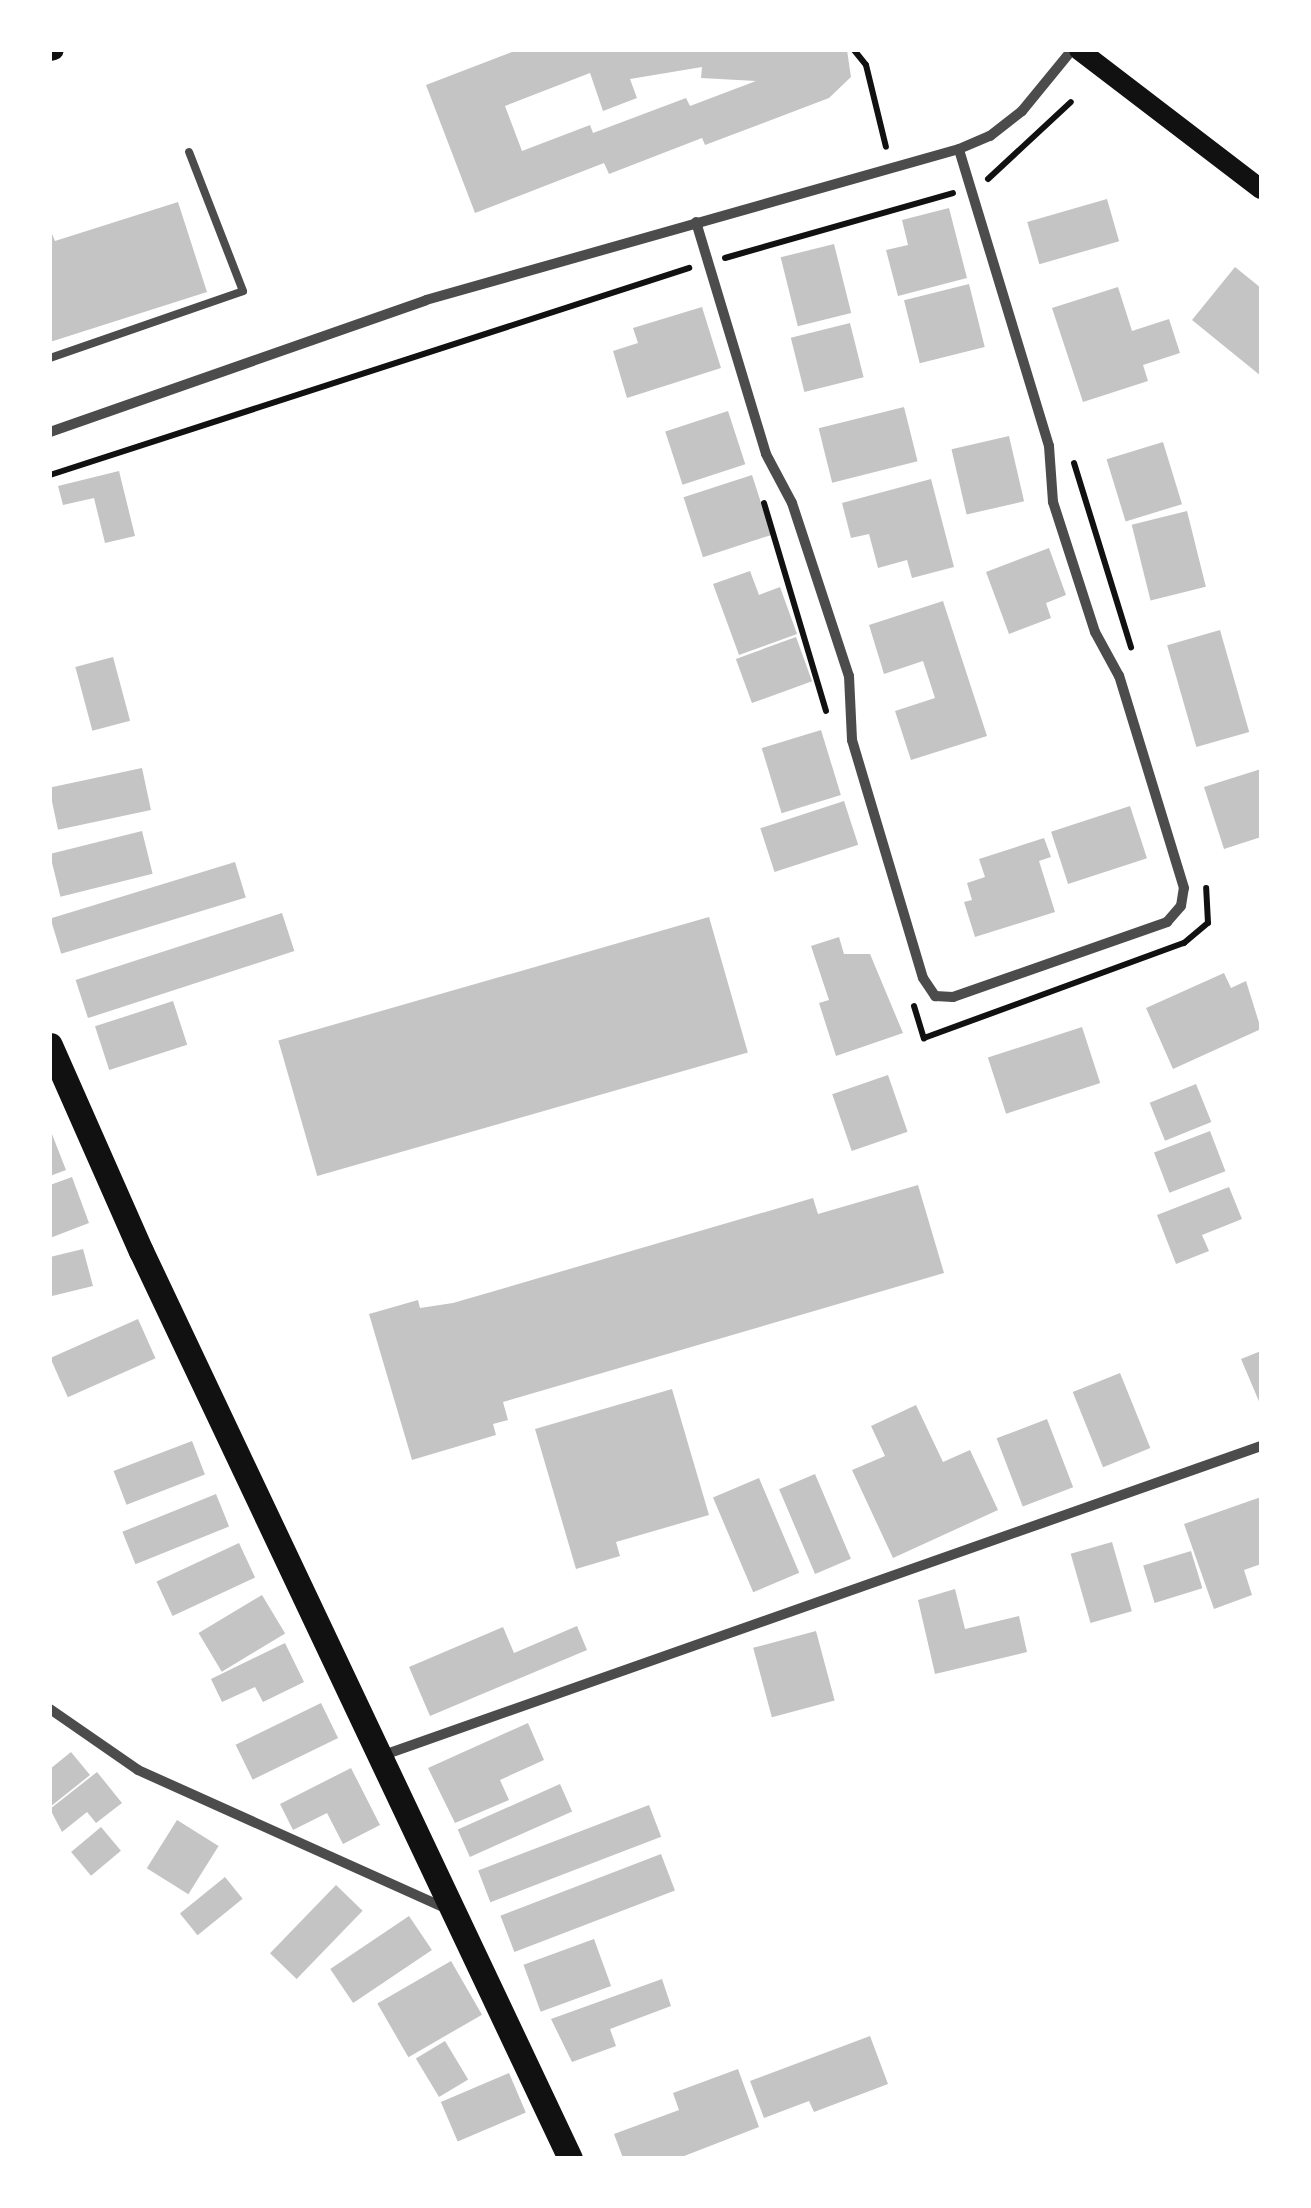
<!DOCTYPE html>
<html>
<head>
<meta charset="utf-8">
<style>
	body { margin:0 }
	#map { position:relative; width:1311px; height:2208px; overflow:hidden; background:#fff; font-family:Raleway,sans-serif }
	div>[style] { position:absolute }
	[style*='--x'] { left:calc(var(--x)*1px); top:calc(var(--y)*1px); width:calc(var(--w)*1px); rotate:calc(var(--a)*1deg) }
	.building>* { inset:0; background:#c4c4c4; transform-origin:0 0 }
	.path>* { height:6px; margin:-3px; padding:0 3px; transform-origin:3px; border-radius:3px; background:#111 }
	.service>* { height:8px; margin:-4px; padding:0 4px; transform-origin:4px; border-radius:4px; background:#4c4c4c }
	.minor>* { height:10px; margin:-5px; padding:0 5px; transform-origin:5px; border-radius:5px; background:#4c4c4c }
	.secondary>* { height:20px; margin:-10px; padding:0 10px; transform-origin:10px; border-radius:10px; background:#111 }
	.trunk>* { height:25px; margin:-12.5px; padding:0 12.5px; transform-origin:12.5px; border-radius:12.5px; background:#111 }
	span { translate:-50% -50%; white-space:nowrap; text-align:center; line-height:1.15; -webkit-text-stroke:10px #fff; paint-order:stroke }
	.frame { position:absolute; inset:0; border:52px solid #fff; pointer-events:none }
</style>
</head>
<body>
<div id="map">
	<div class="building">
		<i style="clip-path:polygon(evenodd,517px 50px,847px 50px,851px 77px,829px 98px,705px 145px,702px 138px,609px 174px,604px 163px,475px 213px,426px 85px,517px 50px,702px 67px,701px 78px,756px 81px,690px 106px,686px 98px,593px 133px,590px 125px,522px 151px,505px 106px,590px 73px,603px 111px,637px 98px,630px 79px,702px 67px)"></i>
		<i style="left:1107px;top:199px;width:44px;height:83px;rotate:74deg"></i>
		<i style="clip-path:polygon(178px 202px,207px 292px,50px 342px,50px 229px,55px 241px)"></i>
		<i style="clip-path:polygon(949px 208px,967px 278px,898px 296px,886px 250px,908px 245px,902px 220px)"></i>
		<i style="left:834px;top:244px;width:71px;height:55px;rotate:76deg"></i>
		<i style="clip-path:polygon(1235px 267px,1261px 288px,1261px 376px,1192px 320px)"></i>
		<i style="left:969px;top:284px;width:65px;height:67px;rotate:76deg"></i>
		<i style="clip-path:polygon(1118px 287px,1132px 331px,1169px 319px,1180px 353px,1143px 365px,1148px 381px,1083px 402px,1052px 308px)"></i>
		<i style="clip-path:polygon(702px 307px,721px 368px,627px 398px,613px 351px,638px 343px,633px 328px)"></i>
		<i style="left:850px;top:323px;width:56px;height:61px;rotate:76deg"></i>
		<i style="left:904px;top:407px;width:56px;height:88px;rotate:76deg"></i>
		<i style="left:728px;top:411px;width:56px;height:66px;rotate:72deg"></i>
		<i style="left:1009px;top:436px;width:67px;height:59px;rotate:77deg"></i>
		<i style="left:1163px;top:442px;width:65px;height:59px;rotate:73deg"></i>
		<i style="clip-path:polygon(119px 471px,135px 536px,105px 543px,94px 498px,63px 505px,58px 486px)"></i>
		<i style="left:752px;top:475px;width:63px;height:72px;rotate:72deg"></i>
		<i style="clip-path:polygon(931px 479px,954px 567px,912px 578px,907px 560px,878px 568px,869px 534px,851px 538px,842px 503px)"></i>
		<i style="left:1187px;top:511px;width:78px;height:57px;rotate:76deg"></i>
		<i style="clip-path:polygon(1049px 548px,1066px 595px,1046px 603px,1051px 618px,1009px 634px,986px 572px)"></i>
		<i style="clip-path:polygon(750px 571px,759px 595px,780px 587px,797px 634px,739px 655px,713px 584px)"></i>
		<i style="clip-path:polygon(943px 601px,987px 736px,911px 760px,895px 711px,935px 698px,923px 661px,884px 674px,869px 625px)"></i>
		<i style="left:1220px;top:630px;width:106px;height:55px;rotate:74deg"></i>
		<i style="left:796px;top:637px;width:47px;height:64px;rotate:70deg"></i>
		<i style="left:113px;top:657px;width:66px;height:39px;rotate:75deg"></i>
		<i style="left:821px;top:730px;width:68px;height:62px;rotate:73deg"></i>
		<i style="left:142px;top:768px;width:43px;height:95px;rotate:78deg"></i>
		<i style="clip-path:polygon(1261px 769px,1261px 837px,1224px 849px,1204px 787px)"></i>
		<i style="left:844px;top:801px;width:46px;height:88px;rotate:72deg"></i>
		<i style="left:1130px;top:806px;width:55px;height:83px;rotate:72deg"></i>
		<i style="left:142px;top:831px;width:44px;height:95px;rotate:76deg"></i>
		<i style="clip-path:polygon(1044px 838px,1051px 857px,1039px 861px,1055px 912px,975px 937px,964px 902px,972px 900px,967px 883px,985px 877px,979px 859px)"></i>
		<i style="left:235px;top:862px;width:37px;height:193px;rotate:73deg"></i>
		<i style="left:282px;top:913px;width:40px;height:217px;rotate:72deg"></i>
		<i style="left:709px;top:917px;width:141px;height:448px;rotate:74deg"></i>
		<i style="clip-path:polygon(839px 937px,844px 954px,870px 954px,903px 1033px,836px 1056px,819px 1003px,829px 1000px,811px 946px)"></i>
		<i style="clip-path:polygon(1224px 973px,1231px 988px,1246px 981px,1261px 1029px,1173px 1069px,1146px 1008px)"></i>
		<i style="left:173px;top:1001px;width:46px;height:82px;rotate:72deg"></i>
		<i style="left:1082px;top:1027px;width:59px;height:99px;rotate:72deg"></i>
		<i style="left:888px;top:1075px;width:60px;height:59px;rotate:71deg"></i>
		<i style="left:1196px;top:1084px;width:41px;height:50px;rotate:68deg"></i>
		<i style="clip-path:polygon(50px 1129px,66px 1170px,50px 1176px)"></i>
		<i style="left:1210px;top:1131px;width:43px;height:60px;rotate:69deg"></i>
		<i style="clip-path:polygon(72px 1177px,89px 1223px,50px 1238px,50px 1185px)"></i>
		<i style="clip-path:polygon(918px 1185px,944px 1273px,503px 1402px,508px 1420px,493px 1424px,496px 1435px,412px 1460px,369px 1314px,418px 1300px,420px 1308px,453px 1303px,813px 1198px,818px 1214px)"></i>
		<i style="clip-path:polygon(1229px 1187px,1242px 1219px,1202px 1235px,1209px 1251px,1176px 1264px,1157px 1215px)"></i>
		<i style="clip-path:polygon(83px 1249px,93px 1286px,52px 1296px,50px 1257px)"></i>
		<i style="left:138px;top:1319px;width:43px;height:96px;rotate:66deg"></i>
		<i style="clip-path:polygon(1261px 1351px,1261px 1406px,1241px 1359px)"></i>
		<i style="left:1120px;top:1373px;width:81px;height:51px;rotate:68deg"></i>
		<i style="clip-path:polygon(672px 1389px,709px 1515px,616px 1542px,620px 1556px,576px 1569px,535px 1429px)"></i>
		<i style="clip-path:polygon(916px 1405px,943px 1462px,970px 1450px,998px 1510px,893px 1558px,852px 1470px,885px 1456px,871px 1426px)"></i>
		<i style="left:1047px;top:1419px;width:73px;height:54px;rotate:69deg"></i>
		<i style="left:192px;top:1441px;width:36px;height:84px;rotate:69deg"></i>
		<i style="left:815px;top:1474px;width:92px;height:39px;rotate:67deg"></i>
		<i style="left:759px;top:1478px;width:103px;height:50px;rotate:67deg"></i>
		<i style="left:216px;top:1494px;width:35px;height:101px;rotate:68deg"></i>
		<i style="clip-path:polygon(1261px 1497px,1261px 1564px,1244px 1570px,1252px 1595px,1214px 1609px,1184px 1524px)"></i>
		<i style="left:1112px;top:1542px;width:72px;height:43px;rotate:74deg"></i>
		<i style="left:239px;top:1543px;width:38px;height:91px;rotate:65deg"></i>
		<i style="left:1191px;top:1551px;width:39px;height:50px;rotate:73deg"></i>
		<i style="clip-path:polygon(955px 1589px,965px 1629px,1019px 1616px,1027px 1652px,935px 1674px,918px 1600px)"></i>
		<i style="left:262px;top:1595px;width:45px;height:74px;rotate:59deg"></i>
		<i style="clip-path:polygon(577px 1626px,587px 1650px,430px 1716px,409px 1667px,503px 1627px,514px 1653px)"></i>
		<i style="left:816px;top:1631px;width:72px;height:65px;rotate:75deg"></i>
		<i style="clip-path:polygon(285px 1643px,304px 1682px,263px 1702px,255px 1687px,222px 1702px,211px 1679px)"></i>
		<i style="left:321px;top:1703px;width:39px;height:95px;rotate:64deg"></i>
		<i style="clip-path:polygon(528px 1723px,544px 1760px,500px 1780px,509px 1800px,455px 1823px,428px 1768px)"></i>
		<i style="clip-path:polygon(71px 1752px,90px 1775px,50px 1807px,50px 1769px)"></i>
		<i style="clip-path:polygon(351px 1768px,380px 1825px,343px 1844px,327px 1813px,293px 1830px,280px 1804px)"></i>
		<i style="clip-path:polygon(97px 1772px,122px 1803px,96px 1823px,87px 1812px,62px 1832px,50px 1809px)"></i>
		<i style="left:560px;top:1784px;width:30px;height:112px;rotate:66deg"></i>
		<i style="left:649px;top:1805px;width:34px;height:183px;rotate:69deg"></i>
		<i style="left:177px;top:1820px;width:49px;height:57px;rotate:32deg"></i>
		<i style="left:101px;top:1827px;width:31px;height:39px;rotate:50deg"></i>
		<i style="left:661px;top:1854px;width:39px;height:172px;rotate:69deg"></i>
		<i style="left:225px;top:1877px;width:28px;height:58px;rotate:51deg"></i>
		<i style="left:336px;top:1885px;width:37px;height:95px;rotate:44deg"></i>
		<i style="left:409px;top:1916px;width:41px;height:95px;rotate:56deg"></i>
		<i style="left:594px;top:1939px;width:50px;height:75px;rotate:70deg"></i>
		<i style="left:451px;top:1961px;width:62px;height:85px;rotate:60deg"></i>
		<i style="clip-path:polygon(662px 1979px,671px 2006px,610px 2029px,616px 2046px,572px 2062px,551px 2019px)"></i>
		<i style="clip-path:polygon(870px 2036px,888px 2084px,814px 2112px,809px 2101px,764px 2118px,750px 2081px)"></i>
		<i style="left:445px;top:2041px;width:45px;height:34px;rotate:59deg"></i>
		<i style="clip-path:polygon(738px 2069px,759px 2127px,679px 2158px,623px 2158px,614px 2134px,679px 2110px,673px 2093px)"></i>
		<i style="left:509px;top:2073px;width:43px;height:74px;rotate:67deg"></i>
	</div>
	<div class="path">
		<i style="--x:854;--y:50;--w:19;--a:51"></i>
		<i style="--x:866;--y:65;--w:84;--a:76.3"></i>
		<i style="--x:988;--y:179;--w:113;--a:-42.9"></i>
		<i style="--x:725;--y:258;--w:237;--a:-15.9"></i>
		<i style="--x:1074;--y:463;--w:193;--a:72.8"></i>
		<i style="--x:50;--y:475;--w:672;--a:-17.95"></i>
		<i style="--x:764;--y:503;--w:217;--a:73.4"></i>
		<i style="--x:914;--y:1006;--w:34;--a:73"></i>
		<i style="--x:924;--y:1038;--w:277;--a:-20.1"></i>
		<i style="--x:1184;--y:943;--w:31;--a:-40"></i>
		<i style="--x:1208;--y:923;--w:35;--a:-93"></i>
	</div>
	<div class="service">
		<i style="--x:50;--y:358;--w:204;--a:-19.1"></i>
		<i style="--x:243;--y:291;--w:149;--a:-111.2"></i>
	</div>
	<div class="minor">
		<i style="--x:696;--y:222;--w:242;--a:73.2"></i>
		<i style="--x:766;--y:454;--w:55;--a:62"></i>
		<i style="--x:792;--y:503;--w:182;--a:71.8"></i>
		<i style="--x:849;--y:676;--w:64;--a:87.3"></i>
		<i style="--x:852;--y:740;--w:248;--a:73.4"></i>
		<i style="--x:923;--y:978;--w:22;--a:56"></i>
		<i style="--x:935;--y:996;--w:18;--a:3"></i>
		<i style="--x:953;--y:997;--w:227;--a:-19.3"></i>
		<i style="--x:1167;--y:922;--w:21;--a:-49"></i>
		<i style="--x:1181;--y:906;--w:18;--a:-81"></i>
		<i style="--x:1184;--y:888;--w:222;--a:-107"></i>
		<i style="--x:1119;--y:676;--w:50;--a:-118.6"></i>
		<i style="--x:1095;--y:632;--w:137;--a:-107.9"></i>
		<i style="--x:1053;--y:502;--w:56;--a:-94.1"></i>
		<i style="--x:1049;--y:446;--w:310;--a:-106.9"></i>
		<i style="--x:50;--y:432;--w:398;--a:-19.3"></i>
		<i style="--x:426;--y:300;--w:554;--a:-15.82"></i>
		<i style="--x:959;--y:149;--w:34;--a:-23"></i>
		<i style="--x:990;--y:136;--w:41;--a:-38"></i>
		<i style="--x:1022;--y:111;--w:79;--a:-50.7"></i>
		<i style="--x:50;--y:1709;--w:107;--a:34.7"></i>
		<i style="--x:138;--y:1770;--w:341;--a:24.2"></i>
		<i style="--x:381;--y:1756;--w:933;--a:-19.41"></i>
	</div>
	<div class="secondary">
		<i style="--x:1079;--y:50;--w:229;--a:37.4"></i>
		<i style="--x:50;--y:51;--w:4;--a:-14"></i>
	</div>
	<div class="trunk">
		<i style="--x:50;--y:1045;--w:225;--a:66.2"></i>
		<i style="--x:141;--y:1251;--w:1003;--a:64.69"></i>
	</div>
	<div class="frame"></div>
</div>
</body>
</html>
